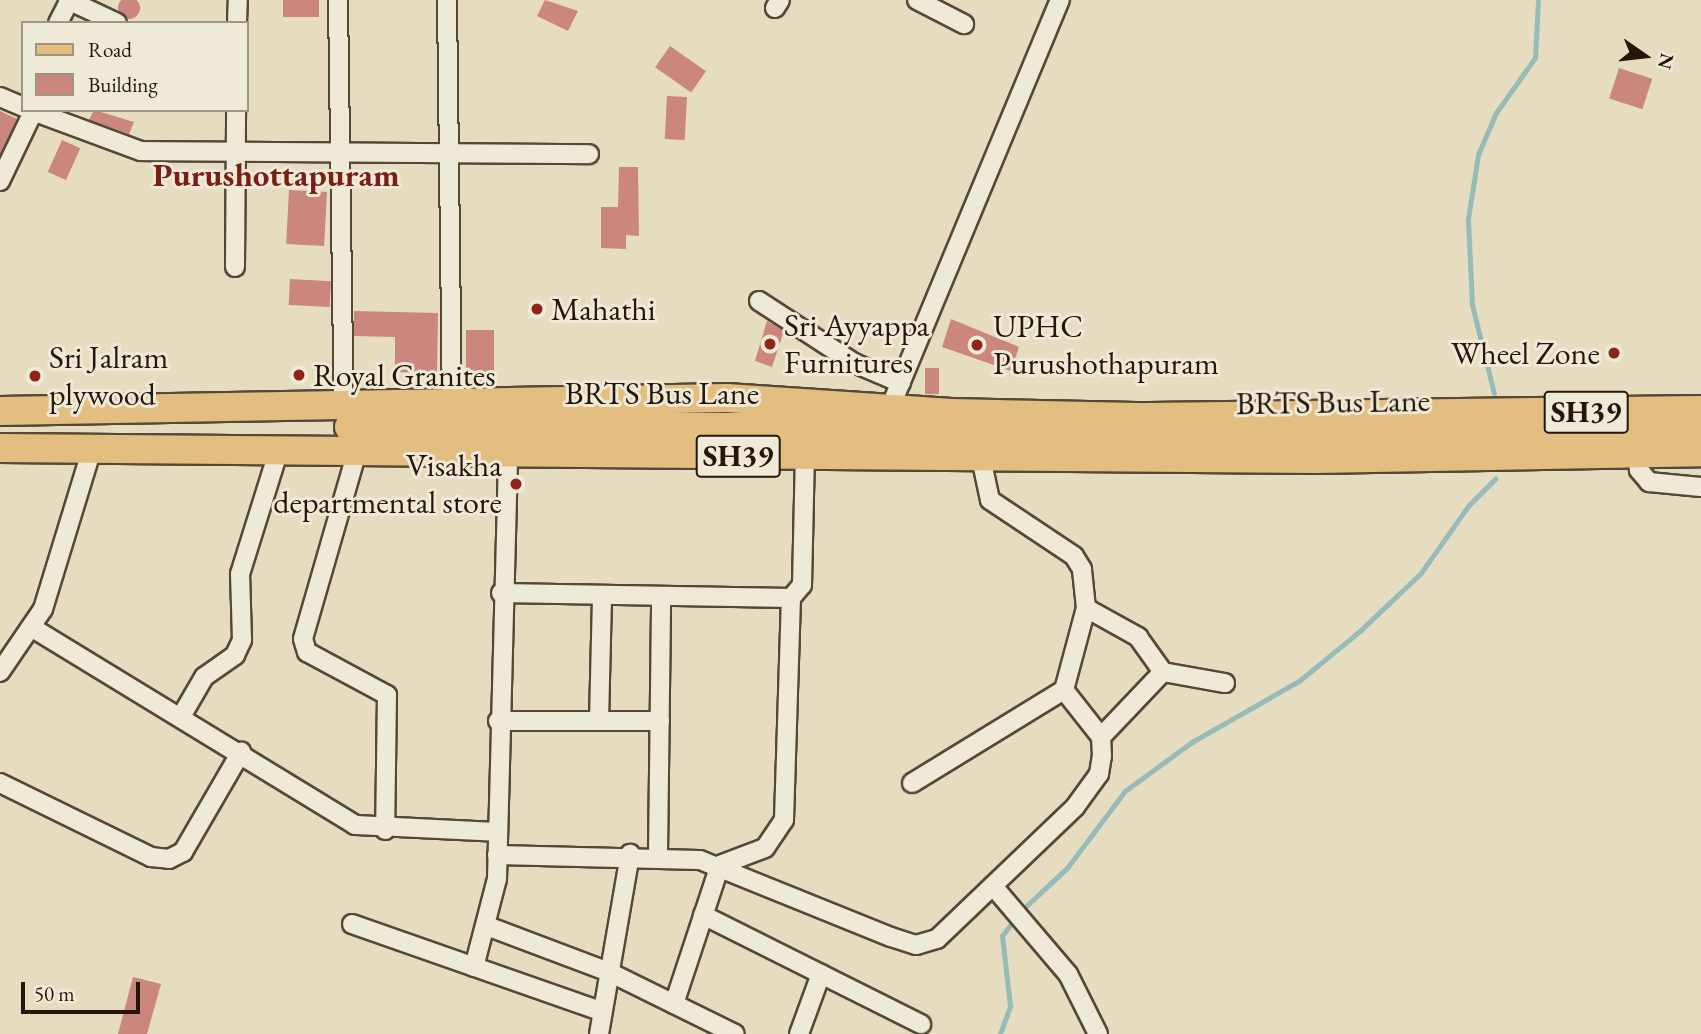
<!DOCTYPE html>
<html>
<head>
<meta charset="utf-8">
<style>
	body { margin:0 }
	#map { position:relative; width:1701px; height:1034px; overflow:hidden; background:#e6ddc1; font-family:"EB Garamond",serif }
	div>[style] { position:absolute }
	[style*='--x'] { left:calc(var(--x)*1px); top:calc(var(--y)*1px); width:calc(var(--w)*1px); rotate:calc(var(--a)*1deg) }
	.stream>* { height:4.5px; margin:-2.25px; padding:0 2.25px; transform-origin:2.25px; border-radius:2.25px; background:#97bbb9 }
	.building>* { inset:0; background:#cb867e; transform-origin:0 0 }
	.round { border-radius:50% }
	.roads { filter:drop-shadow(2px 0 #554837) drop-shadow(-2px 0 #554837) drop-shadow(0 2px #554837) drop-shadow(0 -2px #554837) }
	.street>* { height:18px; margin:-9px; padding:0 9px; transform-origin:9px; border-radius:9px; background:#efe9d7 }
	.primary>* { height:28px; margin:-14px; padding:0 14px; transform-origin:14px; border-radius:14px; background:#e3be80 }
	.dots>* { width:19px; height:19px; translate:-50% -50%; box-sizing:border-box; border:4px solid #efe9d7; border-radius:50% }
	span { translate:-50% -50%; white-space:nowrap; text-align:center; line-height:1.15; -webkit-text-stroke:6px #efe9d7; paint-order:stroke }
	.shield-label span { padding:2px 5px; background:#efe9d7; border:2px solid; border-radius:5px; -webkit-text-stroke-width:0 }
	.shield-label { font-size:30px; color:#251609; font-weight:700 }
	.poi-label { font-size:32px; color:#251609 }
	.left { translate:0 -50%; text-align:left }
	.right { translate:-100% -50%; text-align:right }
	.street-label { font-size:32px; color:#251609 }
	.neighbourhood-label { font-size:33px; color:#7a1f14; font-weight:700 }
	.legend { position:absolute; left:21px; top:21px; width:228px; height:91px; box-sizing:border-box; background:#efe9d7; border:2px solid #9e9585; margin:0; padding:9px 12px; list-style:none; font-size:21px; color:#251609 }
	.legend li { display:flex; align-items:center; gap:14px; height:35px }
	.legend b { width:35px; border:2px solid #9e9585 }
	.north { position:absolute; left:1610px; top:21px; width:70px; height:70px; -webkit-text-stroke:5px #efe9d7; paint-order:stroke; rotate:104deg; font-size:19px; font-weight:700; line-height:28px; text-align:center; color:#251609 }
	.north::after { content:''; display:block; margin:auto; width:24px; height:32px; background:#251609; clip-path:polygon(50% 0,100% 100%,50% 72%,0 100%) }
	.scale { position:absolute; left:21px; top:982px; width:119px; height:32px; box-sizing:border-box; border:4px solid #251609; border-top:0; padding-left:9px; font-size:21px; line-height:24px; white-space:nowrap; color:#251609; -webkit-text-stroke:5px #efe9d7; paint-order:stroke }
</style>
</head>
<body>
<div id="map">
	<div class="stream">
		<i style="--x:1494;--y:394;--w:92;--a:-103.9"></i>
		<i style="--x:1472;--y:305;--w:86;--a:-92.7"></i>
		<i style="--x:1468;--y:219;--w:65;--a:-81.1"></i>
		<i style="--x:1478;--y:155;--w:46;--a:-66.8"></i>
		<i style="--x:1496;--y:113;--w:67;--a:-54.7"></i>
		<i style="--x:1535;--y:58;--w:58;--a:-87"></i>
		<i style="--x:1020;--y:912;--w:64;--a:-43.1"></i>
		<i style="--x:1067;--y:868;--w:96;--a:-53"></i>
		<i style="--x:1125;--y:791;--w:83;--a:-36.2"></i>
		<i style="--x:1192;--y:742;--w:123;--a:-29.7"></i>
		<i style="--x:1299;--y:681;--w:80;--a:-39.4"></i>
		<i style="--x:1361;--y:630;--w:83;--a:-43.5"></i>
		<i style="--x:1421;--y:573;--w:83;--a:-54.8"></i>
		<i style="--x:1469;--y:505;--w:37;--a:-45"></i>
		<i style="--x:1000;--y:1034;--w:30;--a:-70"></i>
		<i style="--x:1010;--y:1006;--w:70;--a:-96.5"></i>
		<i style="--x:1002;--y:936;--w:21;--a:-53"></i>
	</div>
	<div class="building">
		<i class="round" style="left:118px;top:-3px;width:22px;height:22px"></i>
		<i style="left:283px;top:0;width:36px;height:17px"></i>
		<i style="clip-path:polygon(545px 0,578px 11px,568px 31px,537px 16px)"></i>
		<i style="left:670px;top:46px;width:44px;height:26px;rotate:35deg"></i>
		<i style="left:1619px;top:68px;width:35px;height:32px;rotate:18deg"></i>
		<i style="left:667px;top:96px;width:20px;height:43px;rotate:3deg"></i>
		<i style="clip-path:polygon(94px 110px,134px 122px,129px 134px,89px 120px)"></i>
		<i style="clip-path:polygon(0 111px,17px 119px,0 155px)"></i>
		<i style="left:62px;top:140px;width:20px;height:35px;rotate:24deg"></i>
		<i style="clip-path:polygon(619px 167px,638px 167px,639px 236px,626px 235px,626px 249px,601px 248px,601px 207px,618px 207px)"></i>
		<i style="left:289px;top:190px;width:38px;height:54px;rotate:3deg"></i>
		<i style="left:290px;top:279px;width:41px;height:26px;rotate:3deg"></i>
		<i style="clip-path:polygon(354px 311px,438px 313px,437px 373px,395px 372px,395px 337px,354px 336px)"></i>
		<i style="clip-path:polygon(951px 319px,1019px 347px,1011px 371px,942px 347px)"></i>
		<i style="clip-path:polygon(767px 321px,784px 331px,772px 367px,755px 361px)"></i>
		<i style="left:494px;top:330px;width:54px;height:28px;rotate:90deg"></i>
		<i style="left:925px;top:368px;width:14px;height:26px"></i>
		<i style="clip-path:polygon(133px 977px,161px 984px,147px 1034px,118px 1034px)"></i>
	</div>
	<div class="roads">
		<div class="street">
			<i style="--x:68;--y:0;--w:54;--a:25.1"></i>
			<i style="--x:338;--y:0;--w:408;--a:89.2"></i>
			<i style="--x:447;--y:0;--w:413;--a:89.3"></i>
			<i style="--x:917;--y:0;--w:53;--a:27.1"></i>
			<i style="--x:775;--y:8;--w:9;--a:-58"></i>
			<i style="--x:58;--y:23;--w:25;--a:-63"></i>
			<i style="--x:237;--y:23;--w:23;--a:-88"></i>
			<i style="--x:0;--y:97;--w:25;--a:23"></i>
			<i style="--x:30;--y:110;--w:118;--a:20.3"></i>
			<i style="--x:141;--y:151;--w:448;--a:0.4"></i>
			<i style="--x:0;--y:181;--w:76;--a:-64.4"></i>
			<i style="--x:235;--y:267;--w:157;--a:-89.6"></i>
			<i style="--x:759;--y:301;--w:113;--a:33.1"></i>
			<i style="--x:854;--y:363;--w:51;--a:23.1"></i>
			<i style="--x:890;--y:408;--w:442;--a:-67.4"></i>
			<i style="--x:1638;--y:453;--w:17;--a:87"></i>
			<i style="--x:1639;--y:470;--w:16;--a:50"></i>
			<i style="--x:1649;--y:482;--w:52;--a:5.5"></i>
			<i style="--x:356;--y:455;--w:191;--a:106.1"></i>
			<i style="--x:303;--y:639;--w:14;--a:73"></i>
			<i style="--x:307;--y:652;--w:91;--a:28.3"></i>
			<i style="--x:387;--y:695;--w:135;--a:90.8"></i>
			<i style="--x:501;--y:593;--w:290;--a:1"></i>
			<i style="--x:791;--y:598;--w:17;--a:-50"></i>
			<i style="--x:802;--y:585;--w:130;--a:-88.7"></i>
			<i style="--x:1086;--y:608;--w:60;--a:29.1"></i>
			<i style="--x:1138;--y:637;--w:43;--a:54.5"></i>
			<i style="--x:1163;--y:672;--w:63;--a:10.1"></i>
			<i style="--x:31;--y:627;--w:380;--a:31.4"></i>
			<i style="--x:355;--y:825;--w:142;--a:2.8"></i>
			<i style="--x:0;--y:672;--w:76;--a:-55.7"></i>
			<i style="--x:43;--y:609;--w:167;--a:-73"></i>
			<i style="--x:182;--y:715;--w:44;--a:-59.9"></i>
			<i style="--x:204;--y:677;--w:38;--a:-35"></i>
			<i style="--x:235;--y:655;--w:17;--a:-65"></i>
			<i style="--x:242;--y:640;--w:66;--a:-91.7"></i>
			<i style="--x:240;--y:574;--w:127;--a:-72.6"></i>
			<i style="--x:599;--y:720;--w:124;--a:-88.6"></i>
			<i style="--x:498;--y:721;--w:162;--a:0"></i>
			<i style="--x:1101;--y:737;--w:90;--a:-46.4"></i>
			<i style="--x:0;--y:783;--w:168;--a:26.1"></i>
			<i style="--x:151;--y:857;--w:18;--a:6"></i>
			<i style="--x:169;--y:859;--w:16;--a:-27"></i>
			<i style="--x:183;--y:852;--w:116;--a:-59.9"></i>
			<i style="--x:912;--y:783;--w:178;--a:-31.5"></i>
			<i style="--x:658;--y:854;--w:258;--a:-89.3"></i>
			<i style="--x:497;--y:855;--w:203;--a:1.4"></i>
			<i style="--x:700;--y:860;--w:206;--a:22"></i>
			<i style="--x:891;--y:937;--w:26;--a:18"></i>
			<i style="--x:916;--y:945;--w:22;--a:-16"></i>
			<i style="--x:937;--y:939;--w:191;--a:-43.7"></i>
			<i style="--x:1075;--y:807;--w:41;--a:-54"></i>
			<i style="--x:1099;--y:774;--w:18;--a:-81"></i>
			<i style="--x:1102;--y:756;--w:19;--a:-93"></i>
			<i style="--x:1101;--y:737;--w:60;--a:-128.2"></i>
			<i style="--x:1064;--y:690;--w:85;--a:-75"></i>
			<i style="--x:1086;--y:608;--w:39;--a:-96"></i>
			<i style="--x:1082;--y:569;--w:15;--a:-122"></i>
			<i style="--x:1074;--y:556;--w:101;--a:-146.3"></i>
			<i style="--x:990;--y:500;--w:43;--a:-102.1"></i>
			<i style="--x:993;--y:886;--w:116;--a:49.6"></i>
			<i style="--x:1068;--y:974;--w:67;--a:63.4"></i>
			<i style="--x:703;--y:915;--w:244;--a:26.6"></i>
			<i style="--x:352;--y:924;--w:264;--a:19.3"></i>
			<i style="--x:487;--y:926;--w:130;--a:20.7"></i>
			<i style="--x:609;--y:972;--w:140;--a:26.2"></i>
			<i style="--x:474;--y:967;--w:91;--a:-75.4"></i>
			<i style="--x:497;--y:879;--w:423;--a:-88.5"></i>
			<i style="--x:674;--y:1004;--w:146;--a:-71.7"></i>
			<i style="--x:720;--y:865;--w:48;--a:-20.7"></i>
			<i style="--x:765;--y:848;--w:34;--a:-56"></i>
			<i style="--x:784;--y:820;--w:222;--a:-88.2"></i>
			<i style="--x:599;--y:1034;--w:183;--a:-80.2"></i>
			<i style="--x:799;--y:1034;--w:64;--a:-69.9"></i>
		</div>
		<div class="primary">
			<i style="--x:0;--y:411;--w:727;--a:-1.02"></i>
			<i style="--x:727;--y:398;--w:225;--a:3.8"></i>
			<i style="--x:951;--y:413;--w:198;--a:1.2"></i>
			<i style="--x:1149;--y:417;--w:552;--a:-0.73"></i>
			<i style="--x:349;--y:427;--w:427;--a:0"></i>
			<i style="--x:776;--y:427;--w:478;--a:1.6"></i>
			<i style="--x:1254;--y:440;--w:447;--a:-1.3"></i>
			<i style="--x:0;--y:448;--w:1316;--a:0.48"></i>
			<i style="--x:1316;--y:459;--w:385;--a:-1"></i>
		</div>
	</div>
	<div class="dots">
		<i style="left:537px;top:309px;background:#8f2418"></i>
		<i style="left:770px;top:344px;background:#8f2418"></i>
		<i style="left:977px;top:345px;background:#8f2418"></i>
		<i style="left:1614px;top:353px;background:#8f2418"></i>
		<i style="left:299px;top:375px;background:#8f2418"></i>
		<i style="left:35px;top:376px;background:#8f2418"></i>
		<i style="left:516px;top:484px;background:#8f2418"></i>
	</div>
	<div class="shield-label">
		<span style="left:1586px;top:412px">SH39</span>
		<span style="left:738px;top:456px">SH39</span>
	</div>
	<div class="poi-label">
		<span class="left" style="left:551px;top:309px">Mahathi</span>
		<span class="left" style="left:784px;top:344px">Sri Ayyappa<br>Furnitures</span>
		<span class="left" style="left:993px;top:345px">UPHC<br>Purushothapuram</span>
		<span class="right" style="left:1600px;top:353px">Wheel Zone</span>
		<span class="left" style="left:49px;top:376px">Sri Jalram<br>plywood</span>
		<span class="left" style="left:313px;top:375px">Royal Granites</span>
		<span class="right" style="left:502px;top:484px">Visakha<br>departmental store</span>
	</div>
	<div class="street-label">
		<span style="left:662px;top:393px">BRTS Bus Lane</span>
		<span style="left:1333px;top:402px;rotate:-1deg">BRTS Bus Lane</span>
	</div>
	<div class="neighbourhood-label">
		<span style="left:276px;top:175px">Purushottapuram</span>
	</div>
	<ul class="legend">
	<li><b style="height:9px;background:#e3be80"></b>Road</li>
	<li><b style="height:19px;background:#cb867e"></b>Building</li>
	</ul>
	<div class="north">N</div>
	<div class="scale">50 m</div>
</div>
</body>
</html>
